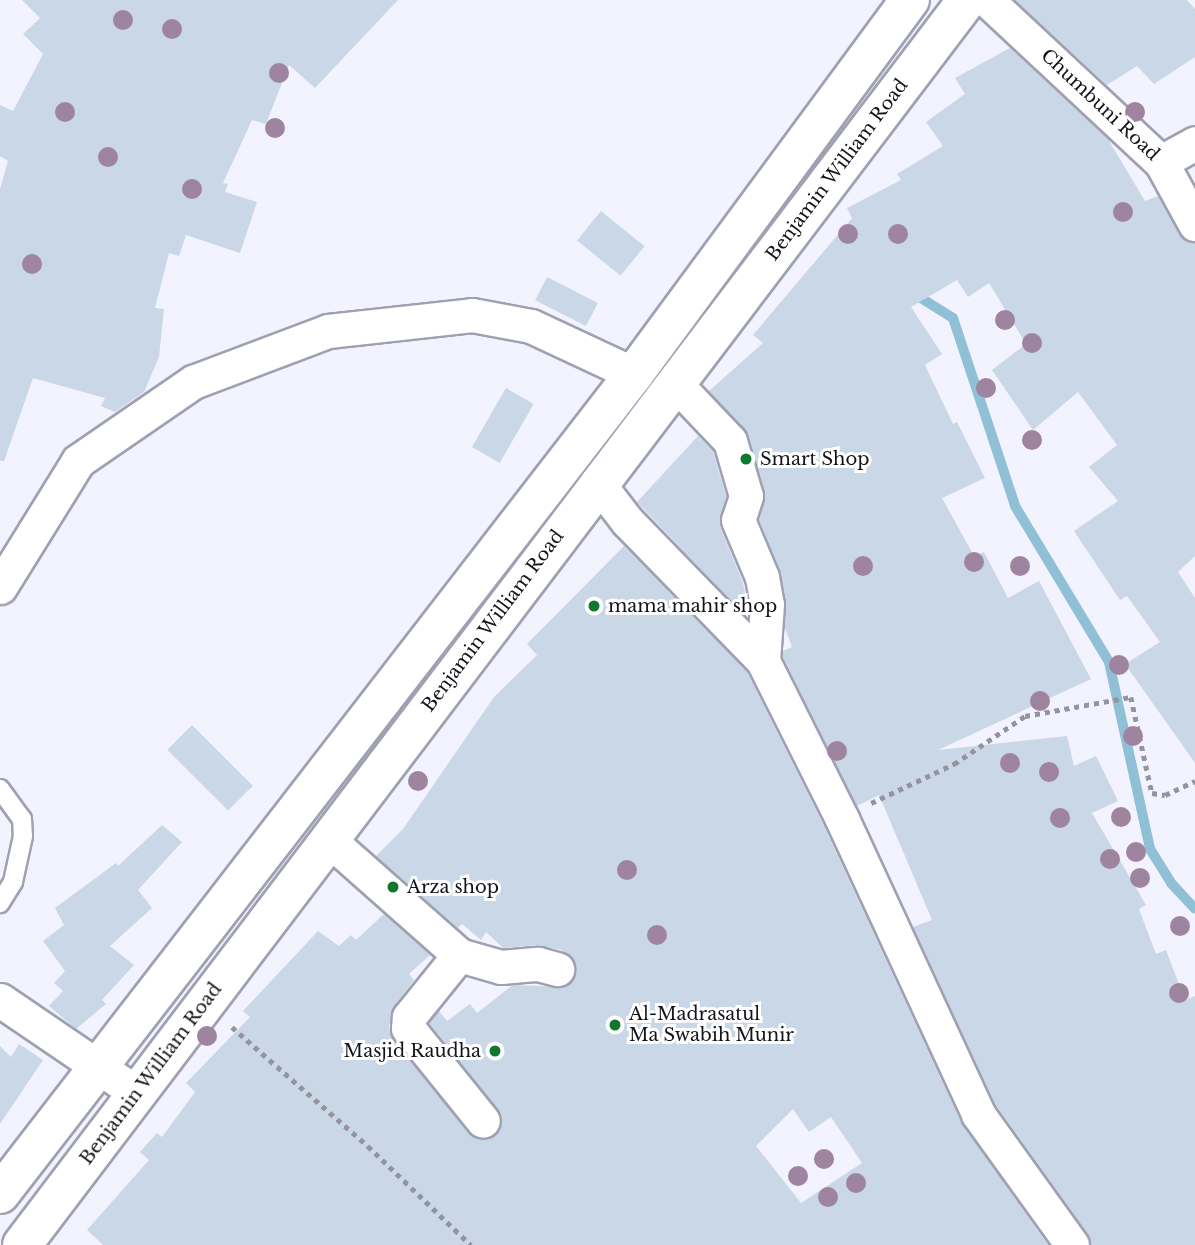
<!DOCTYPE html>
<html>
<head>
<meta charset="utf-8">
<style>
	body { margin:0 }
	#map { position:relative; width:1195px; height:1245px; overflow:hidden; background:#f2f3fe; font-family:"Libre Baskerville",serif }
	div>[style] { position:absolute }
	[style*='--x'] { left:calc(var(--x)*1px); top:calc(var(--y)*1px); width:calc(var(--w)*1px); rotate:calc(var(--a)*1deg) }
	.stream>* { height:10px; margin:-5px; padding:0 5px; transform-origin:5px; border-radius:5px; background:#8fc0d6 }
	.building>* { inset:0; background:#cad7e6; transform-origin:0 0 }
	.path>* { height:4.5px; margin-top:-2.25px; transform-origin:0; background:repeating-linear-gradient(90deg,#93949d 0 5px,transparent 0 10px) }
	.roads { filter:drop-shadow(2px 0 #9fa1b2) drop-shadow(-2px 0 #9fa1b2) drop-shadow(0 2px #9fa1b2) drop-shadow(0 -2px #9fa1b2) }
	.lane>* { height:18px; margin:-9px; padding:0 9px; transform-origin:9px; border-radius:9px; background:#fff }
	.street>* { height:33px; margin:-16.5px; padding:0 16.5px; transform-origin:16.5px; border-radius:16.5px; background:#fff }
	.secondary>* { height:38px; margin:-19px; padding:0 19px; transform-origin:19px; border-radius:19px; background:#fff }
	.trees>* { width:20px; height:20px; margin:-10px; border-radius:50%; background:#9e849e }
	.dots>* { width:19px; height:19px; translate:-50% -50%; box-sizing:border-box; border:4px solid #fff; border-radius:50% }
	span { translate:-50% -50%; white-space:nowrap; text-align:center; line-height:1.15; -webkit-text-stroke:6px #fff; paint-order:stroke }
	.street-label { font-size:18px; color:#13141a }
	.poi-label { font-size:18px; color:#13141a }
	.left { translate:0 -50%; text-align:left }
	.right { translate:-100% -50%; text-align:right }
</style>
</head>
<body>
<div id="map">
	<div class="stream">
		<i style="--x:913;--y:293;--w:47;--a:32"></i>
		<i style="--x:953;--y:318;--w:198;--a:71.7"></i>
		<i style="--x:1015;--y:506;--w:182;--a:58.9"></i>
		<i style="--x:1109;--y:662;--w:191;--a:77.6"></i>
		<i style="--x:1150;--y:849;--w:40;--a:58"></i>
		<i style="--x:1171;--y:883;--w:35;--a:47"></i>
	</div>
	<div class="building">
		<i style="clip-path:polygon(22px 0,398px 0,315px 88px,289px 65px,266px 124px,252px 120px,223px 183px,228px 184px,225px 192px,257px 202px,240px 253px,186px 235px,179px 256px,169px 253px,155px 308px,164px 309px,159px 357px,144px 392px,115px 412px,101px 406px,105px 398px,33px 378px,4px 461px,0 461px,0 189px,8px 161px,0 156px,0 105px,13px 111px,43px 54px,23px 34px,40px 18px)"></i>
		<i style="clip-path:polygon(1015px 0,1187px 0,1195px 9px,1195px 57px,1154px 84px,1137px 66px,1107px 85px)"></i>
		<i style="clip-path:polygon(1010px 48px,1108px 139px,1145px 201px,1158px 196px,1179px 234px,1195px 243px,1195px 556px,1178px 572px,1195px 598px,1195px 763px,1125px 664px,1160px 642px,1127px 596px,1120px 600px,1074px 531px,1118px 501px,1089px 467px,1117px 445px,1078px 392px,1033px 430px,992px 370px,1026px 344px,989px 283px,968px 297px,957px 280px,911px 307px,942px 354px,925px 365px,953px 424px,957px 422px,985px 478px,942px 498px,974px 556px,984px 552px,1008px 598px,1039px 581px,1091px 679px,938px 750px,1067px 736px,1074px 766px,1096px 756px,1118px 801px,1092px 813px,1146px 905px,1139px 909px,1156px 954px,1166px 950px,1185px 1000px,1195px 996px,1195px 1245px,1091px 1245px,1088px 1234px,995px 1104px,913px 927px,932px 920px,879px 795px,857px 806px,783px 657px,783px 651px,792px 647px,785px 628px,781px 573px,759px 519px,764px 491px,748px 435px,709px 391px,763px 343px,753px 335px,852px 218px,847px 208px,901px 180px,897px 174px,943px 146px,926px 122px,965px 94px,955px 78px)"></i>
		<i style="left:601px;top:211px;width:56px;height:38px;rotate:39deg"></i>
		<i style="left:547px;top:277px;width:57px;height:26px;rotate:27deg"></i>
		<i style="left:506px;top:388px;width:32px;height:68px;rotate:30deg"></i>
		<i style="clip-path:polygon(698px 436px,713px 451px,726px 496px,720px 527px,743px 583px,748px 605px,739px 609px,637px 502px)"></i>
		<i style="clip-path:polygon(evenodd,624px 546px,747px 672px,823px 824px,961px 1122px,1048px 1245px,103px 1245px,87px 1230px,149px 1160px,140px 1152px,157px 1133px,162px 1137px,195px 1092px,186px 1083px,250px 1017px,243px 1011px,318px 931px,339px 946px,351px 935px,356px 940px,384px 914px,430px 955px,409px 974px,414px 980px,394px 1006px,389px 1026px,393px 1039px,469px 1134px,485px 1140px,496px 1135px,502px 1119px,498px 1110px,429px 1023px,439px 1011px,447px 1021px,470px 1004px,477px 1013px,513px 985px,563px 987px,575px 975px,575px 963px,562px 950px,537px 945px,503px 948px,486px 932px,481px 940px,462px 924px,458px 928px,376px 856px,403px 829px,494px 697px,537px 655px,527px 644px,624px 546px,793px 1109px,809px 1132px,831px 1117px,862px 1163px,801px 1203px,756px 1146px,793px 1109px)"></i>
		<i style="left:192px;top:725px;width:86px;height:35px;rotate:45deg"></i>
		<i style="clip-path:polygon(162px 825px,182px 842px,138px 890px,152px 908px,110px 946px,134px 965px,102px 1000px,106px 1004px,76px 1029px,49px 1006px,63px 991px,54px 983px,65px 971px,43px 941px,64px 925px,55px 908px,116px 863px,118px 866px)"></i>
		<i style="clip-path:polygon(19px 1044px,43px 1060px,0 1124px,0 1046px,11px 1057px)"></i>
	</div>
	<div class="path">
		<i style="--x:871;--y:803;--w:92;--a:-25.2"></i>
		<i style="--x:954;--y:764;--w:86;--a:-34.1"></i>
		<i style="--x:1025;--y:716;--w:108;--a:-10.2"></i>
		<i style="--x:1131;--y:697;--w:98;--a:77.7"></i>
		<i style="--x:1152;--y:793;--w:13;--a:9"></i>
		<i style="--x:1165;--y:795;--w:33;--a:-25"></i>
		<i style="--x:232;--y:1027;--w:181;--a:41.2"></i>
		<i style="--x:368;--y:1146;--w:143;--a:43.9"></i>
	</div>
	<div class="roads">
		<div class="lane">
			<i style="--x:0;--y:789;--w:37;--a:54"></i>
			<i style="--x:22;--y:819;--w:17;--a:87"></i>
			<i style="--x:23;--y:836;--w:47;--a:102.3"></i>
			<i style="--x:13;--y:882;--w:25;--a:122"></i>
		</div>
		<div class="street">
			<i style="--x:987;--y:0;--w:238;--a:43"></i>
			<i style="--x:1161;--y:162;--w:71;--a:61.3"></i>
			<i style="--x:1161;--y:162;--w:39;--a:-29"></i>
			<i style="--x:674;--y:382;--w:81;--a:46.5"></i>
			<i style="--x:730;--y:441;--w:57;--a:73.8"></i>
			<i style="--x:746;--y:496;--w:25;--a:108"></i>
			<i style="--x:738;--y:520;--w:62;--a:67.2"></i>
			<i style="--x:762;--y:577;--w:27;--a:80"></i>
			<i style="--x:767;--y:604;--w:57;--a:94"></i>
			<i style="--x:597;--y:482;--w:49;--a:52.4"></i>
			<i style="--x:627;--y:521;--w:195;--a:45.8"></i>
			<i style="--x:763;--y:661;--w:177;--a:63.4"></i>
			<i style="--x:842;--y:819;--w:325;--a:65.2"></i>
			<i style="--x:978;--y:1114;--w:161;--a:54.3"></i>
			<i style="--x:0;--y:587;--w:148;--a:-58.2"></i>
			<i style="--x:78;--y:461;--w:140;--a:-34.5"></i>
			<i style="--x:193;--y:382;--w:144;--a:-20.7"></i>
			<i style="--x:328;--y:331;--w:145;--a:-6.3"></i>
			<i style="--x:472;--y:315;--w:60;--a:10.6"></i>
			<i style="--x:531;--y:326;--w:114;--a:25"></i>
			<i style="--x:328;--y:839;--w:175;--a:41.5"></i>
			<i style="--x:459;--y:955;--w:44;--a:15.9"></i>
			<i style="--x:501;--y:967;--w:37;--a:-5"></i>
			<i style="--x:538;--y:964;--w:20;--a:15"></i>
			<i style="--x:459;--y:955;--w:80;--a:128.9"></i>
			<i style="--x:409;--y:1017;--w:11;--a:95"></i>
			<i style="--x:408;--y:1028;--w:119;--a:51.1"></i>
			<i style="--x:0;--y:1000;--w:166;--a:34.2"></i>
		</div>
		<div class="secondary">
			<i style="--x:0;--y:1194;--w:1037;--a:-52.29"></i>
			<i style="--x:634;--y:374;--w:465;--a:-53.6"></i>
			<i style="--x:22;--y:1245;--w:1563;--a:-52.8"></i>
		</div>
	</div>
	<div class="trees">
		<i style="left:123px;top:20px"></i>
		<i style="left:172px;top:29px"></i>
		<i style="left:279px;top:73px"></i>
		<i style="left:65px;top:112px"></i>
		<i style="left:1135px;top:112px"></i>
		<i style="left:275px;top:128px"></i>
		<i style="left:108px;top:157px"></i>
		<i style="left:192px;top:189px"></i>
		<i style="left:1123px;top:212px"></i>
		<i style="left:848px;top:234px"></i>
		<i style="left:898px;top:234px"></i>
		<i style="left:32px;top:264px"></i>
		<i style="left:1005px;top:320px"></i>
		<i style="left:1032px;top:343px"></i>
		<i style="left:986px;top:388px"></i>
		<i style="left:1032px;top:440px"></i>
		<i style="left:974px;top:562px"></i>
		<i style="left:863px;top:566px"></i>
		<i style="left:1020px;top:566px"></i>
		<i style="left:1119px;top:665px"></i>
		<i style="left:1040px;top:701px"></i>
		<i style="left:1133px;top:736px"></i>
		<i style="left:837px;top:751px"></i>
		<i style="left:1010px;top:763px"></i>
		<i style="left:1049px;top:772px"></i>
		<i style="left:418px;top:781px"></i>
		<i style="left:1121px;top:817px"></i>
		<i style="left:1060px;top:818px"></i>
		<i style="left:1136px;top:852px"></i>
		<i style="left:1110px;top:859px"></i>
		<i style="left:627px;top:870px"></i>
		<i style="left:1140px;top:878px"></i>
		<i style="left:1180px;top:926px"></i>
		<i style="left:657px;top:935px"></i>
		<i style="left:1179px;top:993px"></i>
		<i style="left:207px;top:1036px"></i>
		<i style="left:824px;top:1159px"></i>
		<i style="left:798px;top:1176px"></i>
		<i style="left:856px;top:1183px"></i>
		<i style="left:828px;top:1197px"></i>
	</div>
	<div class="dots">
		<i style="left:746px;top:459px;background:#10782b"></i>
		<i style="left:594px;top:606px;background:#10782b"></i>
		<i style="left:393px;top:887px;background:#10782b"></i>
		<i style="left:615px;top:1025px;background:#10782b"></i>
		<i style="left:495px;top:1051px;background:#10782b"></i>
	</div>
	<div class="street-label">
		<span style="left:1100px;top:105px;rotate:43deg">Chumbuni Road</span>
		<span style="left:837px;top:170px;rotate:-53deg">Benjamin William Road</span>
		<span style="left:493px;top:621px;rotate:-53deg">Benjamin William Road</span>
		<span style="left:151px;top:1074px;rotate:-53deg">Benjamin William Road</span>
	</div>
	<div class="poi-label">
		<span class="left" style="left:760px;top:459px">Smart Shop</span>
		<span class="left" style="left:608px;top:606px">mama mahir shop</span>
		<span class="left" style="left:407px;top:887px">Arza shop</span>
		<span class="left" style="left:629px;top:1025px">Al-Madrasatul<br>Ma Swabih Munir</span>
		<span class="right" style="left:481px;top:1051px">Masjid Raudha</span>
	</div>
</div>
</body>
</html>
